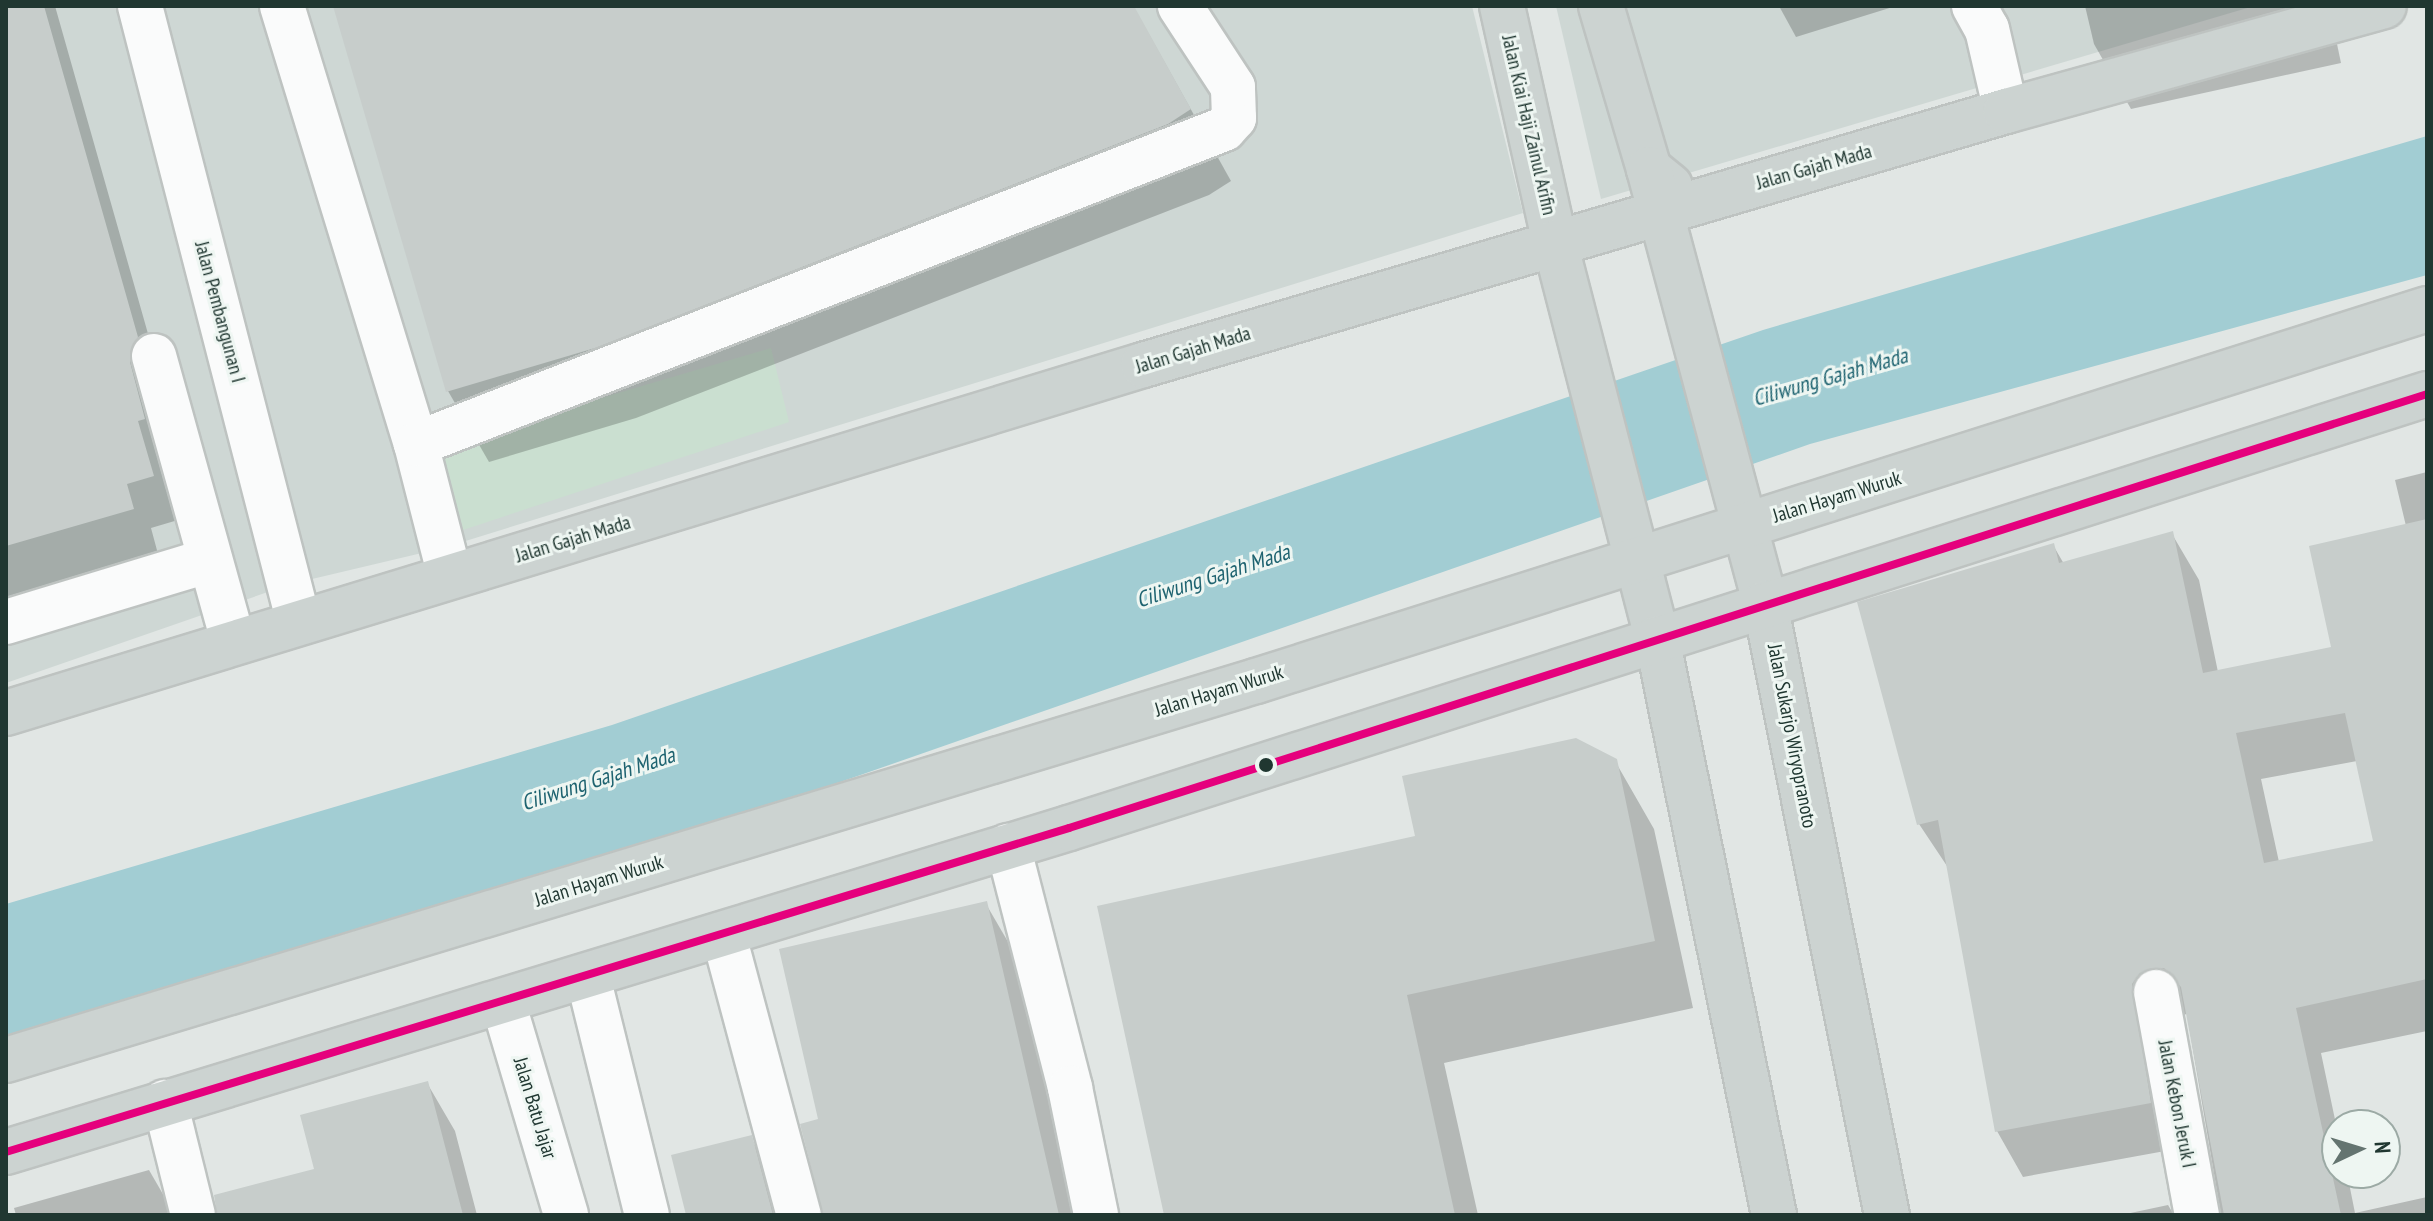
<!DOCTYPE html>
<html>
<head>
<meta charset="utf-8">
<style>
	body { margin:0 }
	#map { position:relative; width:2433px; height:1221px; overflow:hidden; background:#e1e6e4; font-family:"PT Sans Narrow",sans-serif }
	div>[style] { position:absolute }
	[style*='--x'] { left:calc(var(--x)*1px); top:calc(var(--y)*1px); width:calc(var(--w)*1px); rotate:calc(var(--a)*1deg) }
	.built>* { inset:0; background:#ced7d4 }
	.green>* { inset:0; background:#cadfd0 }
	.water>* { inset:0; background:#a2cdd3 }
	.shadow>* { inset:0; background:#0003 }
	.building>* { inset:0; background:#c7cdcb }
	.roads { filter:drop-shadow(2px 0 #bec3c1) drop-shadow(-2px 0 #bec3c1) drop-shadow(0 2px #bec3c1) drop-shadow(0 -2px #bec3c1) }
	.minor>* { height:44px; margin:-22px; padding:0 22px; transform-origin:22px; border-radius:22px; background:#fafbfb }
	.major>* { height:44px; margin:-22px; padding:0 22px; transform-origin:22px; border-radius:22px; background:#ccd3d1 }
	.bus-1>* { height:8px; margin:-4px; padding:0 4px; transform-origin:4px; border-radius:4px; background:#e5007d }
	.dots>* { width:22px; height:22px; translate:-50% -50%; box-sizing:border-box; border:4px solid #eef6f2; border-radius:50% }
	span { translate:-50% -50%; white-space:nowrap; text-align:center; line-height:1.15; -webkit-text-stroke:6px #eef6f2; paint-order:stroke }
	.street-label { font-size:20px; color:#203731 }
	.water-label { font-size:22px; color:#1e6370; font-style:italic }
	.frame { position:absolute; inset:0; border:8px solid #203731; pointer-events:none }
	.north { position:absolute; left:2321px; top:1109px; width:80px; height:80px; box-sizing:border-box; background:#eef6f2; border:2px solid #9caaa5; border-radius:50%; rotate:86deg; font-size:22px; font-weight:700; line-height:32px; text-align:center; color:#203731 }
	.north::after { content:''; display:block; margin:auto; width:28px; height:36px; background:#647470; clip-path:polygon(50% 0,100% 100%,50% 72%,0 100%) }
</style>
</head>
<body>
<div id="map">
	<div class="built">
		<i style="clip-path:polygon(6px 6px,1472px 6px,1523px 213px,443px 548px,291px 584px,6px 683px)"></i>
		<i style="clip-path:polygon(1556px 6px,2254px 6px,1601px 199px)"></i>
	</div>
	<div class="green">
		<i style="clip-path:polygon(771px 348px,789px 422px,457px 532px,432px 448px)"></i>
	</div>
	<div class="water">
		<i style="clip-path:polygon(2427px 136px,2427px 275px,1810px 444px,654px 847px,6px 1039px,6px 904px,612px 725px,1763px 330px)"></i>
	</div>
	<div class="shadow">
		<i style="clip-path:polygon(6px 6px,55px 6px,162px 383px,178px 520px,151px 528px,158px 554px,6px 597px)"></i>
		<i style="clip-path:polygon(335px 6px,1133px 6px,1231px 181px,1209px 195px,636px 418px,489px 462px,448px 391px)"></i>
		<i style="clip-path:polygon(1779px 6px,1896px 6px,1796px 37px)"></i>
		<i style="clip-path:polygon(2085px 6px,2329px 6px,2341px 63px,2131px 109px,2094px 44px)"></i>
		<i style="clip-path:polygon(evenodd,2427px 472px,2427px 1031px,2321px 1053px,2337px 1129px,2337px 1173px,2347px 1173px,2355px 1213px,2427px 1197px,2427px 1215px,2221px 1215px,2187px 1014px,2167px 1018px,2176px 1149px,2023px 1177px,1997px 1131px,1949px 869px,1919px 824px,2053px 545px,2064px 564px,2172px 534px,2199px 580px,2218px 672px,2333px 648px,2406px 526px,2395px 480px,2427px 472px,2357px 761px,2375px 842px,2279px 862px,2261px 779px,2357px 761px)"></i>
		<i style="clip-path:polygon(1615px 761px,1654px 829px,1693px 1008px,1444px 1063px,1478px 1215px,1166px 1215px,1417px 838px)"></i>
		<i style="clip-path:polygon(986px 904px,1025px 971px,1081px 1215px,824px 1215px,820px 1121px)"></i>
		<i style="clip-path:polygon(427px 1083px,455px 1131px,477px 1215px,218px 1215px,316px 1171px)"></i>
		<i style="clip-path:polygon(751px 1138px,792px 1215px,688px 1215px)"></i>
		<i style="clip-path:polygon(149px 1170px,175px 1215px,16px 1215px,14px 1208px)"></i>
		<i style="clip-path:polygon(2168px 1205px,2174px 1215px,2121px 1215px)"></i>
	</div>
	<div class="building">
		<i style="clip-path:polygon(6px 6px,44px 6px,138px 337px,130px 362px,145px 419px,138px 421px,154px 476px,127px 484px,134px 509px,6px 546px)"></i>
		<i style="clip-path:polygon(333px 6px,1134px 6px,1191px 109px,1168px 124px,595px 348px,446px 392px)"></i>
		<i style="clip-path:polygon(evenodd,2427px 519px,2427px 979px,2296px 1008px,2341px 1215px,2224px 1215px,2181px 987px,2164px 968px,2140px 973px,2132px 984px,2151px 1103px,1995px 1132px,1938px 820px,1917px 825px,1857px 602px,2054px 543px,2059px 563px,2173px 531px,2203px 673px,2331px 647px,2309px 546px,2427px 519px,2345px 713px,2373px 841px,2264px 863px,2236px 733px,2345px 713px)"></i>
		<i style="clip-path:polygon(1576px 738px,1617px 759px,1655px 941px,1407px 995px,1455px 1215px,1164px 1215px,1097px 906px,1415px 836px,1402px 776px)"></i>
		<i style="clip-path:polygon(987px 901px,1059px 1215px,823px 1215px,800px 1124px,818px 1119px,779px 949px)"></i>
		<i style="clip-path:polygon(428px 1081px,463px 1215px,217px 1215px,214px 1195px,314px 1169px,300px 1115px)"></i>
		<i style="clip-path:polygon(752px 1135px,773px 1215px,686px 1215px,671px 1155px)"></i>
	</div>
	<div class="roads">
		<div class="minor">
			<i style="--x:140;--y:6;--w:633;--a:75.55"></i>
			<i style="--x:282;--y:6;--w:458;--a:73"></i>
			<i style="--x:416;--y:444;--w:136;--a:75.6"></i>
			<i style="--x:1974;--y:6;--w:26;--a:61"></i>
			<i style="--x:1987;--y:29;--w:84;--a:77"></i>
			<i style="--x:154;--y:356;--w:296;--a:74.5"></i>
			<i style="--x:416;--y:444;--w:867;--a:-21.3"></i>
			<i style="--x:1224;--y:129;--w:15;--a:-48"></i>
			<i style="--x:1234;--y:118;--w:31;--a:-92"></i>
			<i style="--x:1233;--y:87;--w:97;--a:-123.2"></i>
			<i style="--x:6;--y:622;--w:213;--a:-16.9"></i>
			<i style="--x:1008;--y:846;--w:250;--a:75.6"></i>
			<i style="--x:1070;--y:1088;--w:130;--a:78.4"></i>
			<i style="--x:724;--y:936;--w:289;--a:75"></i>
			<i style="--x:588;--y:977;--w:245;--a:76.1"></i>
			<i style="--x:2156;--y:992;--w:227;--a:79.6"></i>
			<i style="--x:503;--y:1002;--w:222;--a:73.5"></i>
			<i style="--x:165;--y:1102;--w:116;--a:76.1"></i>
		</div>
		<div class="major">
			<i style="--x:1502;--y:6;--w:243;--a:77.4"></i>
			<i style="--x:1555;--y:243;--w:408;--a:75.5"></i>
			<i style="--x:1657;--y:638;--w:589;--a:78.54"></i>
			<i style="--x:1601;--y:6;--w:170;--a:73.6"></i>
			<i style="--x:1649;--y:169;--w:27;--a:39"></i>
			<i style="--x:1649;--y:169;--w:449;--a:75"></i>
			<i style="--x:1765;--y:603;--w:624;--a:78.73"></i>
			<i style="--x:6;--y:713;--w:1189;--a:-17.02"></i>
			<i style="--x:1143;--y:365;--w:900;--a:-16.4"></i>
			<i style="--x:2006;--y:111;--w:392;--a:-15.5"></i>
			<i style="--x:6;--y:1060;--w:1306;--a:-16.87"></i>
			<i style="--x:1256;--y:681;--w:1229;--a:-17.62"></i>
			<i style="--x:6;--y:1152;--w:1111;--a:-16.95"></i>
			<i style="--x:1069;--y:828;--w:1426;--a:-17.72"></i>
		</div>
	</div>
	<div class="bus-1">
		<i style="--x:6;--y:1152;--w:1111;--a:-16.95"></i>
		<i style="--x:1069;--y:828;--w:1426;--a:-17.72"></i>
	</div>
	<div class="dots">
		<i style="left:1266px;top:765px;background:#203731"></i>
	</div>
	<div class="street-label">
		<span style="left:1529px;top:125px;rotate:77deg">Jalan Kiai Haji Zainul Arifin</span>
		<span style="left:1814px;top:167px;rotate:-16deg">Jalan Gajah Mada</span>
		<span style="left:220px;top:312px;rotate:75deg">Jalan Pembangunan I</span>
		<span style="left:1193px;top:350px;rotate:-17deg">Jalan Gajah Mada</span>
		<span style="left:1837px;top:497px;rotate:-17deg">Jalan Hayam Wuruk</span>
		<span style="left:573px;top:539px;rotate:-17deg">Jalan Gajah Mada</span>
		<span style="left:1219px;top:691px;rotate:-17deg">Jalan Hayam Wuruk</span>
		<span style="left:1792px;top:736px;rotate:79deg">Jalan Sukarjo Wiryopranoto</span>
		<span style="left:599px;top:881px;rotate:-17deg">Jalan Hayam Wuruk</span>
		<span style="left:2177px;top:1104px;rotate:79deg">Jalan Kebon Jeruk I</span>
		<span style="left:535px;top:1108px;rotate:73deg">Jalan Batu Jajar</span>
	</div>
	<div class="water-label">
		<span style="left:1830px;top:377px;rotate:-16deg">Ciliwung Gajah Mada</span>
		<span style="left:1213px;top:576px;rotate:-18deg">Ciliwung Gajah Mada</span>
		<span style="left:598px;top:779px;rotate:-18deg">Ciliwung Gajah Mada</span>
	</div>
	<div class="frame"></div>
	<div class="north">N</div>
</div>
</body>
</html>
